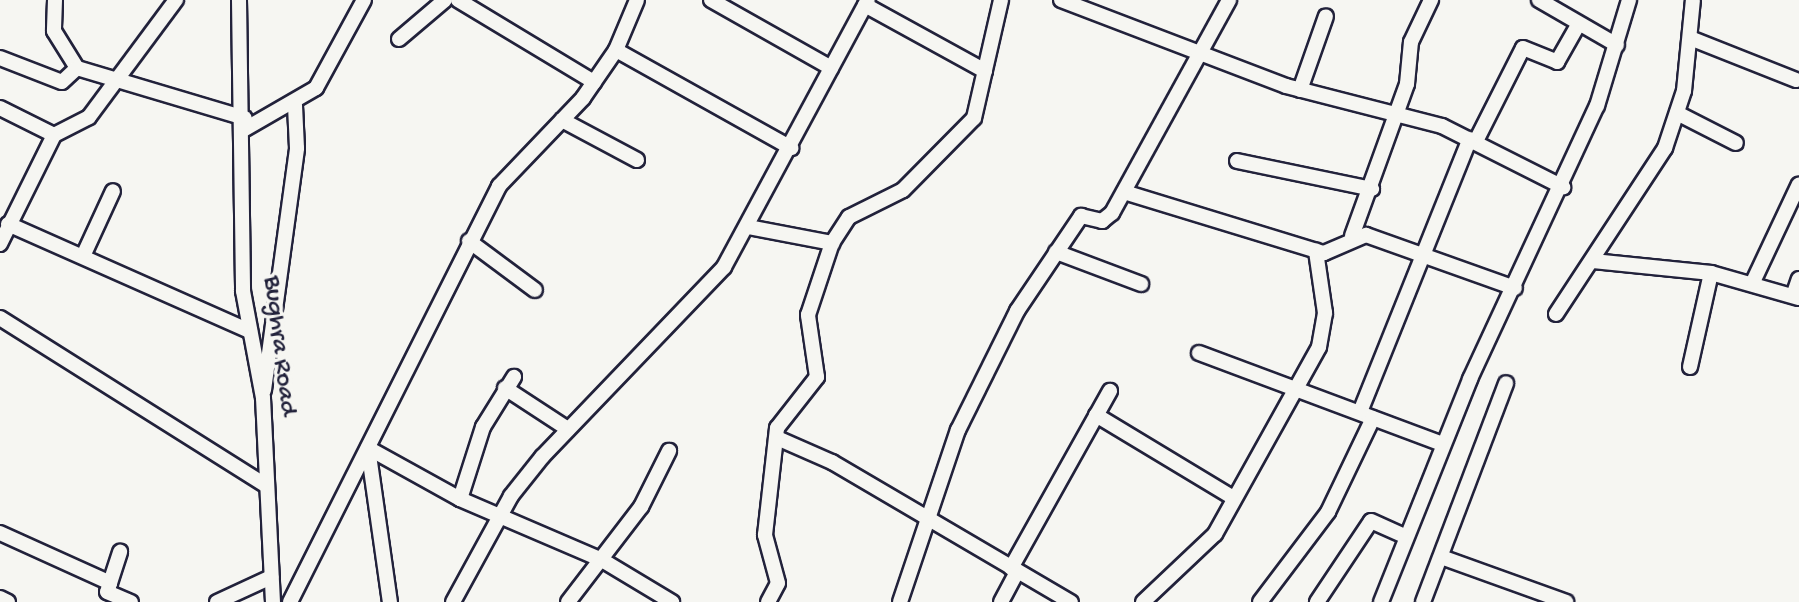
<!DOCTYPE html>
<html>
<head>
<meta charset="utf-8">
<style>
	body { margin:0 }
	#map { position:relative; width:1799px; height:602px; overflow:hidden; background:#f6f6f2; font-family:"Gochi Hand",sans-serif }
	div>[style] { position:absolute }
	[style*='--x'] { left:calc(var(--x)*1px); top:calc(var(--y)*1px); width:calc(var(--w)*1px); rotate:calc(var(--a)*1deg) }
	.roads { filter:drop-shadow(2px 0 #22223b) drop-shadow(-2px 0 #22223b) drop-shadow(0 2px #22223b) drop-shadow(0 -2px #22223b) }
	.minor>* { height:14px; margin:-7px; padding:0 7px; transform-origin:7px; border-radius:7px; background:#f6f6f2 }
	span { translate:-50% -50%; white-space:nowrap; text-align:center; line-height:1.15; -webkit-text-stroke:7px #f6f6f2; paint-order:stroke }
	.street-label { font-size:26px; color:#22223b }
</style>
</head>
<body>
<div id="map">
	<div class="roads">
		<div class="minor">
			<i style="--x:55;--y:0;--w:31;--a:92"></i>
			<i style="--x:54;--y:31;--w:44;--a:58.1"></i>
			<i style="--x:77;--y:68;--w:175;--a:16.6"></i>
			<i style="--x:239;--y:0;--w:291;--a:89.2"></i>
			<i style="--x:243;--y:291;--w:109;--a:79.4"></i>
			<i style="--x:263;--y:398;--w:204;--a:87.2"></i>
			<i style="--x:458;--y:0;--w:159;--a:31.1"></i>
			<i style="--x:711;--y:0;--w:138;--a:29.5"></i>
			<i style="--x:1061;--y:0;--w:241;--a:20.9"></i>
			<i style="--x:1286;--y:86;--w:161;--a:14.4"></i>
			<i style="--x:1442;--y:126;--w:136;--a:26.8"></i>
			<i style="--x:1539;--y:0;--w:90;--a:30"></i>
			<i style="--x:865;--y:5;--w:137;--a:28.8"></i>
			<i style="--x:1690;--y:38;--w:114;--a:21.6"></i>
			<i style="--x:399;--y:39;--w:60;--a:-40.3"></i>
			<i style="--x:616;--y:50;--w:201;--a:29.2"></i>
			<i style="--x:0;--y:58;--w:66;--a:21.2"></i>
			<i style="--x:62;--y:82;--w:21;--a:-43"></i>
			<i style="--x:1300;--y:90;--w:78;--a:-70.6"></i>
			<i style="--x:0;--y:108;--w:60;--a:26.6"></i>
			<i style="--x:1677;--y:113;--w:66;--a:27"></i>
			<i style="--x:562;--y:120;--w:85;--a:28.1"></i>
			<i style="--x:245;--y:129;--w:82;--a:-30"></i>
			<i style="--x:316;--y:88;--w:100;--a:-61.4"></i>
			<i style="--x:1476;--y:141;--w:104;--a:-63.2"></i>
			<i style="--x:1523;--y:48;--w:37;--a:22"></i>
			<i style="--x:1557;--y:62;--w:43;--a:-60.4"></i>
			<i style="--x:1237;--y:161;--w:138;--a:11.7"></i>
			<i style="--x:1124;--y:192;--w:209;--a:17"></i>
			<i style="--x:1324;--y:253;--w:46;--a:-23.2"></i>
			<i style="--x:1366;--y:235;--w:158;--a:19.6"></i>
			<i style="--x:8;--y:224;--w:265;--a:23.9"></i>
			<i style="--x:748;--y:227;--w:86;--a:10.8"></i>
			<i style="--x:1352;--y:236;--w:162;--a:-70.1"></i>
			<i style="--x:1407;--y:84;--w:42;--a:-84.6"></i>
			<i style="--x:1411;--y:42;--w:47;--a:-64.5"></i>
			<i style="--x:469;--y:241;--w:82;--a:36.6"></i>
			<i style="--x:0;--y:244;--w:122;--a:-63.6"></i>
			<i style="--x:54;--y:135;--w:39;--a:-27"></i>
			<i style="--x:89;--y:117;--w:146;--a:-53.4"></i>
			<i style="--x:1056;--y:252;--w:91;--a:20.6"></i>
			<i style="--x:84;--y:254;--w:69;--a:-65.3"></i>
			<i style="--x:1593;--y:261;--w:119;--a:5.8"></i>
			<i style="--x:1711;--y:273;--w:91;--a:15.9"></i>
			<i style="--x:1752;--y:284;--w:110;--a:-64.8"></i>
			<i style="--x:1793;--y:296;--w:18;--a:-71"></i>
			<i style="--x:1556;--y:314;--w:199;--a:-56.7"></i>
			<i style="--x:1665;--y:148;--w:60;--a:-71.6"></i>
			<i style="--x:1684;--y:91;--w:91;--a:-84.4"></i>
			<i style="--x:0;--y:318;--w:315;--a:32.2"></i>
			<i style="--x:1199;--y:353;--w:259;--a:20.5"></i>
			<i style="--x:1690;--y:367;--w:96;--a:-77.4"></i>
			<i style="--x:505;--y:388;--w:75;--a:33.1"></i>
			<i style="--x:264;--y:390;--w:244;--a:-82.2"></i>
			<i style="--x:297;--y:148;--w:43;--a:-92.7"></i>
			<i style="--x:1360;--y:412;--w:294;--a:-68.1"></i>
			<i style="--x:1096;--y:415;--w:159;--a:31.1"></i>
			<i style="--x:777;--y:438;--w:60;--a:23.6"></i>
			<i style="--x:832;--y:462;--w:277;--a:30.4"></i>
			<i style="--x:368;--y:448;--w:105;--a:29"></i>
			<i style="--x:460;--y:499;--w:155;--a:23.2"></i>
			<i style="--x:602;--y:560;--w:82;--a:31"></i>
			<i style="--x:368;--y:448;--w:156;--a:81.9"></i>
			<i style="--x:460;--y:499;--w:76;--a:-72.3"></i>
			<i style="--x:483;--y:427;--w:59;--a:-58.2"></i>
			<i style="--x:0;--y:533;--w:121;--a:24.4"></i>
			<i style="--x:110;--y:583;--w:9;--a:108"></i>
			<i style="--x:107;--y:592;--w:26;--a:23"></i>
			<i style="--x:1444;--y:558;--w:130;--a:19.8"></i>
			<i style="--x:1011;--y:568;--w:203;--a:-60.8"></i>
			<i style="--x:110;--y:583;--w:33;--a:-72"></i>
			<i style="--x:0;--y:598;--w:9;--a:27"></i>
			<i style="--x:217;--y:602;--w:60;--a:-24.8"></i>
			<i style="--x:290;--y:602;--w:466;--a:-63.3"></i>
			<i style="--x:499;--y:186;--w:122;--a:-46.3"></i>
			<i style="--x:583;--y:98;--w:58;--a:-55.5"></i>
			<i style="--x:616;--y:50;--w:54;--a:-67.2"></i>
			<i style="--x:453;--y:602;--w:121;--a:-61.3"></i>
			<i style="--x:511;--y:496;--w:50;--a:-51.5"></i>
			<i style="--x:542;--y:457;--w:263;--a:-46.2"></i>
			<i style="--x:724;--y:267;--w:303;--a:-61.7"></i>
			<i style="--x:568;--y:602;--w:120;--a:-52.5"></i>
			<i style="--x:641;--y:507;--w:63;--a:-63.4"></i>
			<i style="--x:768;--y:602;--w:21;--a:-62"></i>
			<i style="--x:778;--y:583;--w:50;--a:-105.2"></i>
			<i style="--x:765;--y:535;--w:108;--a:-83.6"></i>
			<i style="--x:777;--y:428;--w:65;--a:-51.9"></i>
			<i style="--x:817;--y:377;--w:63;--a:-98.3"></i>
			<i style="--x:808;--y:315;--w:76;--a:-71.6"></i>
			<i style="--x:832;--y:243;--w:31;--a:-57"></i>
			<i style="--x:849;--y:217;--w:60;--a:-26.6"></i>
			<i style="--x:903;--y:190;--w:101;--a:-45.4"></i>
			<i style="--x:974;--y:118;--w:121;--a:-77.1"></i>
			<i style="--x:900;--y:602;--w:182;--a:-71.4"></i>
			<i style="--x:958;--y:430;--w:133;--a:-63.6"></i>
			<i style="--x:1017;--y:311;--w:115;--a:-56"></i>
			<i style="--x:1081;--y:216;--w:22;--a:13"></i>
			<i style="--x:1102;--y:221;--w:13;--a:-39"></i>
			<i style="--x:1112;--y:213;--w:243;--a:-61.2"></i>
			<i style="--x:1001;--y:602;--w:34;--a:-62"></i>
			<i style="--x:1143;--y:602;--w:99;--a:-43.4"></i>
			<i style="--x:1215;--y:534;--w:214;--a:-60.9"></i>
			<i style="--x:1319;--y:347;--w:35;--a:-80"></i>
			<i style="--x:1325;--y:313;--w:63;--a:-98.3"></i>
			<i style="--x:1260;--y:602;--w:113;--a:-52.9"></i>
			<i style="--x:1328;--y:512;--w:104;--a:-64.4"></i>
			<i style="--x:1317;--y:602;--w:97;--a:-56.3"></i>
			<i style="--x:1371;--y:521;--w:37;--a:24"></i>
			<i style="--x:1381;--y:602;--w:240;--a:-68.2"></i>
			<i style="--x:1470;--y:379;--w:301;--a:-65.1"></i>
			<i style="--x:1597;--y:106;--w:111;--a:-73.2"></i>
			<i style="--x:1423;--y:602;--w:234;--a:-69.2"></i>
		</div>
	</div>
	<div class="street-label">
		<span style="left:278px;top:346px;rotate:83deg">Bughra Road</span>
	</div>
</div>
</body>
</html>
